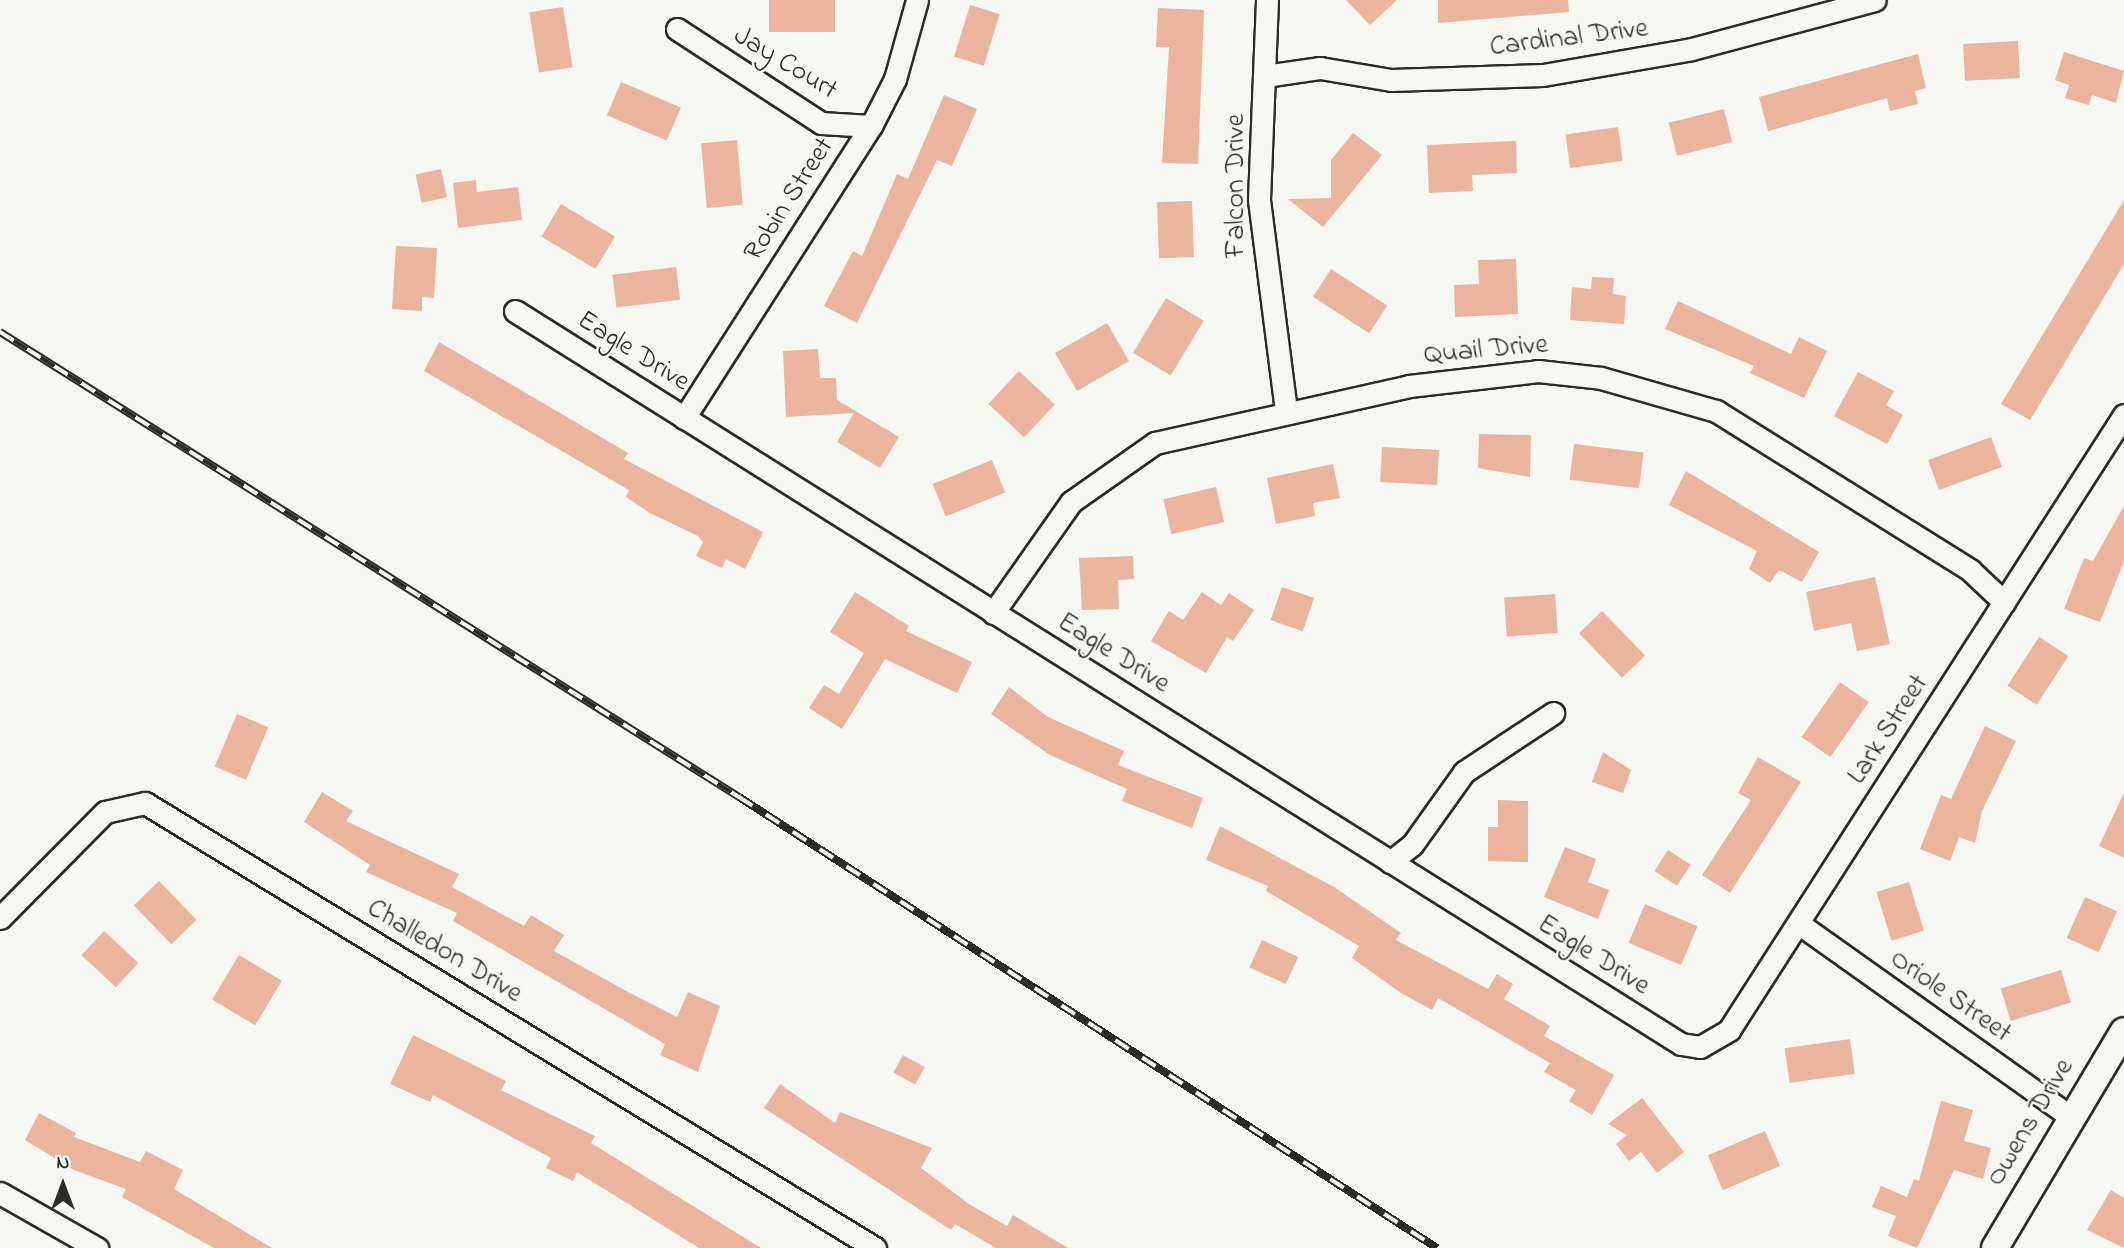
<!DOCTYPE html>
<html>
<head>
<meta charset="utf-8">
<style>
	body { margin:0 }
	#map { position:relative; width:2124px; height:1248px; overflow:hidden; background:#f6f6f2; font-family:"Indie Flower",sans-serif }
	div>[style] { position:absolute }
	[style*='--x'] { left:calc(var(--x)*1px); top:calc(var(--y)*1px); width:calc(var(--w)*1px); rotate:calc(var(--a)*1deg) }
	.building>* { inset:0; background:#ebb49f; transform-origin:0 0 }
	.roads { filter:drop-shadow(2px 0 #2b2b2b) drop-shadow(-2px 0 #2b2b2b) drop-shadow(0 2px #2b2b2b) drop-shadow(0 -2px #2b2b2b) }
	.minor>* { height:21px; margin:-10.5px; padding:0 10.5px; transform-origin:10.5px; border-radius:10.5px; background:#f6f6f2 }
	.tertiary>* { height:26px; margin:-13px; padding:0 13px; transform-origin:13px; border-radius:13px; background:#f6f6f2 }
	.rail>* { height:8px; margin-top:-4px; transform-origin:0; background:repeating-linear-gradient(90deg,#f6f6f2 0 16px,#2b2b2b 0 32px); box-sizing:border-box; border-block:2px solid #2b2b2b }
	span { translate:-50% -50%; white-space:nowrap; text-align:center; line-height:1.15; -webkit-text-stroke:5px #f6f6f2; paint-order:stroke }
	.street-label { font-size:28px; color:#2b2b2b }
	.north { position:absolute; left:28px; top:1150px; width:70px; height:70px; -webkit-text-stroke:5px #f6f6f2; paint-order:stroke; rotate:0deg; font-size:19px; font-weight:700; line-height:28px; text-align:center; color:#2b2b2b }
	.north::after { content:''; display:block; margin:auto; width:24px; height:32px; background:#2b2b2b; clip-path:polygon(50% 0,100% 100%,50% 72%,0 100%) }
</style>
</head>
<body>
<div id="map">
	<div class="building">
		<i style="left:769px;top:0;width:66px;height:32px"></i>
		<i style="clip-path:polygon(1346px 0,1397px 0,1370px 25px)"></i>
		<i style="clip-path:polygon(1438px 0,1568px 0,1569px 12px,1438px 23px)"></i>
		<i style="left:970px;top:5px;width:31px;height:54px;rotate:17deg"></i>
		<i style="left:563px;top:7px;width:61px;height:34px;rotate:81deg"></i>
		<i style="clip-path:polygon(1158px 8px,1204px 10px,1198px 164px,1162px 163px,1169px 47px,1156px 47px)"></i>
		<i style="left:2018px;top:41px;width:37px;height:55px;rotate:87deg"></i>
		<i style="clip-path:polygon(2064px 52px,2124px 71px,2116px 103px,2092px 95px,2089px 105px,2065px 98px,2069px 85px,2055px 80px)"></i>
		<i style="clip-path:polygon(1918px 54px,1926px 88px,1915px 91px,1918px 104px,1890px 111px,1887px 98px,1768px 131px,1759px 97px)"></i>
		<i style="left:621px;top:82px;width:65px;height:36px;rotate:23deg"></i>
		<i style="clip-path:polygon(944px 95px,977px 109px,952px 166px,937px 160px,857px 323px,824px 306px,853px 251px,862px 256px,897px 174px,908px 179px)"></i>
		<i style="left:1724px;top:109px;width:34px;height:57px;rotate:76deg"></i>
		<i style="left:1618px;top:127px;width:34px;height:53px;rotate:82deg"></i>
		<i style="clip-path:polygon(1353px 133px,1382px 155px,1323px 227px,1288px 199px,1331px 198px,1331px 160px)"></i>
		<i style="left:737px;top:140px;width:65px;height:36px;rotate:85deg"></i>
		<i style="clip-path:polygon(1516px 141px,1517px 173px,1472px 175px,1473px 191px,1429px 193px,1427px 145px)"></i>
		<i style="left:441px;top:169px;width:29px;height:26px;rotate:78deg"></i>
		<i style="clip-path:polygon(476px 180px,477px 192px,518px 187px,522px 220px,458px 228px,453px 183px)"></i>
		<i style="clip-path:polygon(2124px 200px,2124px 264px,2030px 420px,2001px 404px)"></i>
		<i style="left:1192px;top:201px;width:56px;height:35px;rotate:88deg"></i>
		<i style="left:561px;top:204px;width:63px;height:38px;rotate:31deg"></i>
		<i style="clip-path:polygon(396px 246px,437px 248px,434px 298px,422px 297px,422px 311px,392px 309px)"></i>
		<i style="clip-path:polygon(1516px 259px,1518px 314px,1455px 317px,1454px 285px,1479px 284px,1478px 260px)"></i>
		<i style="left:676px;top:267px;width:33px;height:64px;rotate:83deg"></i>
		<i style="left:1331px;top:269px;width:67px;height:33px;rotate:33deg"></i>
		<i style="clip-path:polygon(1592px 277px,1614px 278px,1613px 294px,1626px 296px,1624px 324px,1570px 320px,1572px 287px,1591px 289px)"></i>
		<i style="left:1166px;top:298px;width:44px;height:64px;rotate:31deg"></i>
		<i style="clip-path:polygon(1678px 301px,1791px 354px,1799px 337px,1827px 351px,1804px 398px,1750px 373px,1754px 366px,1665px 329px)"></i>
		<i style="left:1107px;top:323px;width:44px;height:60px;rotate:60deg"></i>
		<i style="clip-path:polygon(439px 342px,628px 453px,624px 459px,763px 532px,745px 569px,726px 559px,722px 568px,696px 556px,703px 542px,698px 536px,650px 513px,626px 497px,629px 490px,424px 371px)"></i>
		<i style="clip-path:polygon(818px 349px,820px 378px,836px 378px,837px 400px,899px 437px,880px 468px,837px 442px,854px 413px,786px 417px,783px 351px)"></i>
		<i style="left:1019px;top:371px;width:49px;height:45px;rotate:43deg"></i>
		<i style="clip-path:polygon(1858px 372px,1894px 391px,1886px 405px,1903px 415px,1887px 444px,1834px 416px)"></i>
		<i style="clip-path:polygon(1479px 434px,1531px 435px,1530px 477px,1478px 468px)"></i>
		<i style="left:1991px;top:437px;width:32px;height:67px;rotate:70deg"></i>
		<i style="left:1574px;top:444px;width:70px;height:36px;rotate:7deg"></i>
		<i style="left:1382px;top:447px;width:57px;height:35px;rotate:3deg"></i>
		<i style="left:992px;top:460px;width:35px;height:64px;rotate:68deg"></i>
		<i style="clip-path:polygon(1333px 464px,1340px 498px,1313px 503px,1315px 516px,1276px 524px,1267px 478px)"></i>
		<i style="clip-path:polygon(1686px 471px,1819px 552px,1802px 582px,1779px 570px,1770px 583px,1749px 569px,1757px 551px,1669px 505px)"></i>
		<i style="left:1216px;top:487px;width:36px;height:54px;rotate:77deg"></i>
		<i style="clip-path:polygon(2124px 506px,2124px 561px,2100px 622px,2064px 609px,2084px 558px,2093px 561px)"></i>
		<i style="clip-path:polygon(1133px 556px,1134px 579px,1118px 580px,1119px 609px,1082px 610px,1079px 558px)"></i>
		<i style="clip-path:polygon(1875px 577px,1890px 644px,1857px 651px,1851px 623px,1814px 631px,1806px 592px)"></i>
		<i style="left:1282px;top:587px;width:34px;height:35px;rotate:19deg"></i>
		<i style="clip-path:polygon(855px 592px,909px 626px,906px 631px,972px 662px,957px 693px,885px 659px,842px 729px,809px 708px,824px 685px,839px 694px,864px 653px,830px 632px)"></i>
		<i style="clip-path:polygon(1202px 592px,1221px 605px,1229px 593px,1254px 610px,1233px 641px,1227px 637px,1206px 673px,1151px 641px,1169px 611px,1183px 620px)"></i>
		<i style="left:1555px;top:594px;width:39px;height:51px;rotate:86deg"></i>
		<i style="left:1602px;top:611px;width:62px;height:32px;rotate:46deg"></i>
		<i style="left:2039px;top:637px;width:35px;height:58px;rotate:33deg"></i>
		<i style="left:1840px;top:682px;width:35px;height:67px;rotate:35deg"></i>
		<i style="clip-path:polygon(1009px 687px,1048px 717px,1124px 751px,1118px 765px,1203px 798px,1192px 828px,1122px 801px,1127px 789px,1050px 755px,991px 714px)"></i>
		<i style="left:237px;top:714px;width:34px;height:57px;rotate:23deg"></i>
		<i style="clip-path:polygon(1985px 726px,2016px 741px,1982px 811px,1975px 843px,1959px 837px,1950px 861px,1920px 849px,1941px 795px,1951px 799px)"></i>
		<i style="clip-path:polygon(1603px 752px,1631px 770px,1623px 793px,1592px 782px)"></i>
		<i style="clip-path:polygon(1758px 757px,1801px 782px,1730px 893px,1702px 875px,1751px 800px,1738px 793px)"></i>
		<i style="clip-path:polygon(322px 792px,353px 811px,346px 821px,459px 874px,452px 887px,524px 926px,531px 915px,564px 935px,554px 951px,628px 992px,677px 1017px,688px 992px,720px 1006px,698px 1072px,660px 1055px,665px 1044px,453px 921px,457px 913px,366px 872px,370px 865px,304px 822px)"></i>
		<i style="clip-path:polygon(2124px 793px,2124px 858px,2099px 846px)"></i>
		<i style="clip-path:polygon(1498px 800px,1528px 801px,1528px 862px,1488px 861px,1488px 827px,1498px 827px)"></i>
		<i style="clip-path:polygon(1220px 826px,1334px 887px,1401px 933px,1396px 940px,1488px 989px,1497px 974px,1513px 984px,1504px 999px,1550px 1026px,1544px 1036px,1614px 1075px,1592px 1115px,1569px 1101px,1576px 1090px,1544px 1072px,1550px 1063px,1438px 998px,1432px 1010px,1401px 993px,1352px 958px,1359px 946px,1266px 891px,1268px 886px,1206px 860px)"></i>
		<i style="clip-path:polygon(1565px 847px,1596px 859px,1588px 882px,1609px 890px,1598px 919px,1544px 897px)"></i>
		<i style="left:1668px;top:850px;width:27px;height:25px;rotate:33deg"></i>
		<i style="left:159px;top:881px;width:54px;height:35px;rotate:46deg"></i>
		<i style="left:1909px;top:882px;width:51px;height:34px;rotate:73deg"></i>
		<i style="left:2085px;top:897px;width:35px;height:45px;rotate:24deg"></i>
		<i style="left:1645px;top:904px;width:57px;height:42px;rotate:23deg"></i>
		<i style="left:104px;top:931px;width:47px;height:33px;rotate:43deg"></i>
		<i style="left:1262px;top:940px;width:40px;height:30px;rotate:25deg"></i>
		<i style="left:239px;top:955px;width:50px;height:52px;rotate:31deg"></i>
		<i style="left:2061px;top:970px;width:34px;height:63px;rotate:73deg"></i>
		<i style="clip-path:polygon(413px 1035px,506px 1081px,501px 1090px,595px 1136px,591px 1143px,761px 1248px,699px 1248px,577px 1172px,573px 1181px,546px 1168px,551px 1158px,433px 1095px,430px 1102px,390px 1084px)"></i>
		<i style="left:1850px;top:1039px;width:35px;height:66px;rotate:82deg"></i>
		<i style="left:903px;top:1055px;width:25px;height:20px;rotate:29deg"></i>
		<i style="clip-path:polygon(780px 1084px,835px 1123px,840px 1112px,932px 1148px,921px 1168px,969px 1204px,1007px 1226px,1013px 1215px,1068px 1248px,996px 1248px,955px 1224px,951px 1230px,764px 1108px)"></i>
		<i style="clip-path:polygon(1642px 1098px,1684px 1152px,1657px 1173px,1641px 1152px,1629px 1161px,1616px 1144px,1627px 1135px,1608px 1124px)"></i>
		<i style="clip-path:polygon(1941px 1101px,1973px 1110px,1964px 1141px,1991px 1148px,1983px 1179px,1954px 1170px,1917px 1248px,1888px 1236px,1896px 1216px,1872px 1207px,1881px 1186px,1907px 1197px,1914px 1179px,1919px 1181px)"></i>
		<i style="clip-path:polygon(39px 1113px,76px 1133px,74px 1137px,140px 1162px,146px 1151px,183px 1170px,174px 1189px,272px 1248px,214px 1248px,122px 1197px,126px 1189px,74px 1170px,25px 1140px)"></i>
		<i style="left:1765px;top:1131px;width:38px;height:62px;rotate:67deg"></i>
		<i style="clip-path:polygon(2111px 1190px,2124px 1198px,2124px 1248px,2087px 1230px)"></i>
	</div>
	<div class="roads">
		<div class="minor">
			<i style="--x:1267;--y:0;--w:200;--a:92.3"></i>
			<i style="--x:1259;--y:200;--w:214;--a:82.7"></i>
			<i style="--x:677;--y:29;--w:172;--a:33.1"></i>
			<i style="--x:821;--y:123;--w:50;--a:3.4"></i>
			<i style="--x:1265;--y:76;--w:56;--a:-8.3"></i>
			<i style="--x:1320;--y:68;--w:72;--a:9.6"></i>
			<i style="--x:1391;--y:80;--w:152;--a:-1.9"></i>
			<i style="--x:1543;--y:75;--w:151;--a:-9.9"></i>
			<i style="--x:1692;--y:49;--w:189;--a:-15"></i>
			<i style="--x:515;--y:311;--w:1377;--a:32.16"></i>
			<i style="--x:1681;--y:1044;--w:19;--a:9"></i>
			<i style="--x:1700;--y:1047;--w:34;--a:-30"></i>
			<i style="--x:1729;--y:1030;--w:731;--a:-57.29"></i>
			<i style="--x:684;--y:418;--w:347;--a:-57.4"></i>
			<i style="--x:871;--y:126;--w:53;--a:-62.9"></i>
			<i style="--x:895;--y:79;--w:82;--a:-74.4"></i>
			<i style="--x:993;--y:613;--w:136;--a:-54.9"></i>
			<i style="--x:1071;--y:502;--w:103;--a:-35.1"></i>
			<i style="--x:1155;--y:443;--w:260;--a:-12.6"></i>
			<i style="--x:1409;--y:386;--w:130;--a:-6.6"></i>
			<i style="--x:1538;--y:371;--w:63;--a:6.3"></i>
			<i style="--x:1601;--y:378;--w:120;--a:16"></i>
			<i style="--x:1716;--y:411;--w:300;--a:32"></i>
			<i style="--x:1970;--y:570;--w:47;--a:43.3"></i>
			<i style="--x:1390;--y:862;--w:28;--a:-38"></i>
			<i style="--x:1412;--y:845;--w:90;--a:-54.5"></i>
			<i style="--x:1464;--y:772;--w:107;--a:-33.5"></i>
			<i style="--x:0;--y:918;--w:149;--a:-45.3"></i>
			<i style="--x:105;--y:812;--w:41;--a:-12.7"></i>
			<i style="--x:145;--y:803;--w:855;--a:31.37"></i>
			<i style="--x:1798;--y:923;--w:334;--a:35.4"></i>
			<i style="--x:0;--y:1193;--w:112;--a:29.6"></i>
		</div>
		<div class="tertiary">
			<i style="--x:1995;--y:1248;--w:252;--a:-59.3"></i>
		</div>
	</div>
	<div class="rail">
		<i style="--x:0;--y:332;--w:873;--a:32.18"></i>
		<i style="--x:739;--y:797;--w:831;--a:32.87"></i>
	</div>
	<div class="street-label">
		<span style="left:1569px;top:39px;rotate:-7deg">Cardinal Drive</span>
		<span style="left:785px;top:64px;rotate:31deg">Jay Court</span>
		<span style="left:1237px;top:186px;rotate:-90deg">Falcon Drive</span>
		<span style="left:790px;top:200px;rotate:-57deg">Robin Street</span>
		<span style="left:1486px;top:351px;rotate:-5deg">Quail Drive</span>
		<span style="left:633px;top:352px;rotate:32deg">Eagle Drive</span>
		<span style="left:1113px;top:654px;rotate:32deg">Eagle Drive</span>
		<span style="left:1889px;top:730px;rotate:-57deg">Lark Street</span>
		<span style="left:444px;top:952px;rotate:31deg">Challedon Drive</span>
		<span style="left:1593px;top:956px;rotate:32deg">Eagle Drive</span>
		<span style="left:1950px;top:997px;rotate:35deg">Oriole Street</span>
		<span style="left:2031px;top:1123px;rotate:-59deg">Owens Drive</span>
	</div>
	<div class="north">N</div>
</div>
</body>
</html>
